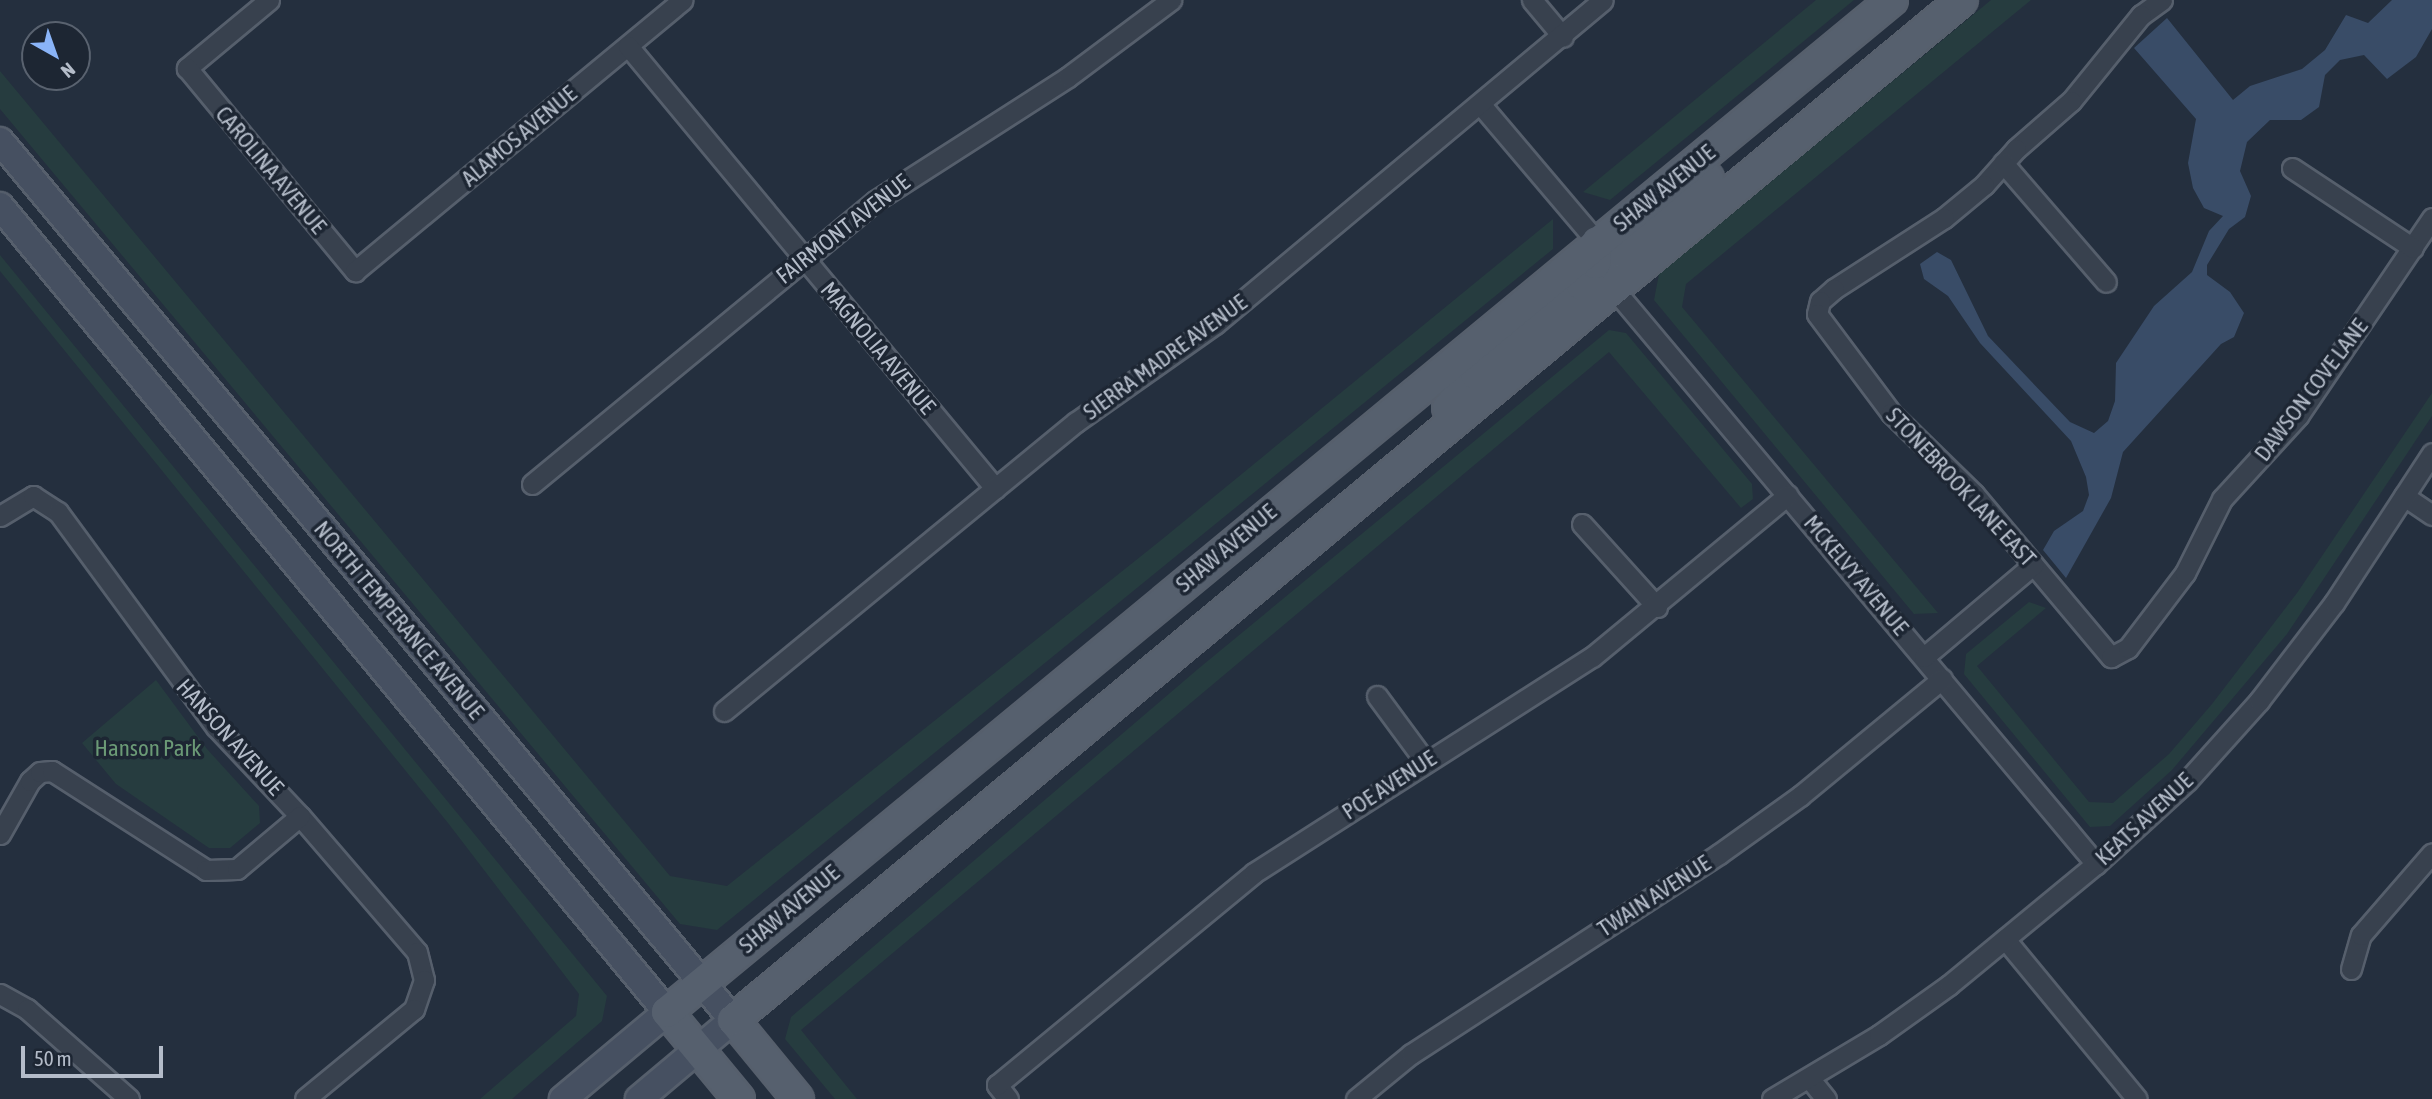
<!DOCTYPE html>
<html>
<head>
<meta charset="utf-8">
<style>
	body { margin:0 }
	#map { position:relative; width:2432px; height:1099px; overflow:hidden; background:#242f3e; font-family:"Asap Condensed",sans-serif }
	div>[style] { position:absolute }
	[style*='--x'] { left:calc(var(--x)*1px); top:calc(var(--y)*1px); width:calc(var(--w)*1px); rotate:calc(var(--a)*1deg) }
	.green>* { inset:0; background:#263c3f }
	.water>* { inset:0; background:#394c67 }
	.roads { filter:drop-shadow(2px 0 #565f6c) drop-shadow(-2px 0 #565f6c) drop-shadow(0 2px #565f6c) drop-shadow(0 -2px #565f6c) }
	.street>* { height:19px; margin:-9.5px; padding:0 9.5px; transform-origin:9.5px; border-radius:9.5px; background:#38414e }
	.secondary>* { height:26px; margin:-13px; padding:0 13px; transform-origin:13px; border-radius:13px; background:#465061 }
	.primary>* { height:30px; margin:-15px; padding:0 15px; transform-origin:15px; border-radius:15px; background:#56606e }
	span { translate:-50% -50%; white-space:nowrap; text-align:center; line-height:1.15; -webkit-text-stroke:7px #1d2633; paint-order:stroke }
	.street-label { font-size:23px; color:#b4bcc9 }
	.park-label { font-size:23px; color:#6b9a76 }
	.north { position:absolute; left:21px; top:21px; width:70px; height:70px; box-sizing:border-box; background:#1d2633; border:2px solid #59626f; border-radius:50%; rotate:140deg; font-size:19px; font-weight:700; line-height:28px; text-align:center; color:#b4bcc9 }
	.north::after { content:''; display:block; margin:auto; width:24px; height:32px; background:#8ab4f8; clip-path:polygon(50% 0,100% 100%,50% 72%,0 100%) }
	.scale { position:absolute; left:21px; top:1046px; width:142px; height:32px; box-sizing:border-box; border:4px solid #b4bcc9; border-top:0; padding-left:9px; font-size:21px; line-height:24px; white-space:nowrap; color:#b4bcc9; -webkit-text-stroke:5px #1d2633; paint-order:stroke }
</style>
</head>
<body>
<div id="map">
	<div class="green">
		<i style="clip-path:polygon(1816px 0,1854px 0,1610px 200px,1583px 192px)"></i>
		<i style="clip-path:polygon(1991px 0,2031px 0,1686px 284px,1682px 307px,1938px 613px,1914px 614px,1654px 300px,1659px 274px)"></i>
		<i style="clip-path:polygon(0 71px,670px 876px,727px 886px,1160px 541px,1553px 219px,1553px 249px,717px 930px,680px 924px,0 109px)"></i>
		<i style="clip-path:polygon(0 255px,607px 996px,602px 1021px,512px 1099px,480px 1099px,576px 1016px,579px 994px,448px 823px,0 271px)"></i>
		<i style="clip-path:polygon(1609px 330px,1626px 333px,1752px 484px,1753px 499px,1741px 508px,1609px 352px,801px 1030px,857px 1099px,835px 1099px,785px 1039px,791px 1017px,1198px 669px)"></i>
		<i style="clip-path:polygon(2432px 393px,2432px 416px,2287px 634px,2172px 770px,2110px 826px,2090px 827px,1964px 674px,1966px 654px,2029px 602px,2046px 608px,1977px 666px,2089px 802px,2113px 803px,2169px 754px,2212px 704px,2297px 593px)"></i>
		<i style="clip-path:polygon(156px 680px,207px 749px,259px 806px,260px 823px,230px 848px,209px 848px,116px 784px,82px 743px)"></i>
	</div>
	<div class="water">
		<i style="clip-path:polygon(2392px 0,2432px 0,2432px 29px,2416px 57px,2387px 79px,2364px 55px,2340px 60px,2325px 75px,2319px 107px,2301px 120px,2270px 120px,2247px 142px,2240px 171px,2251px 196px,2245px 217px,2229px 229px,2207px 265px,2207px 275px,2230px 292px,2244px 313px,2234px 337px,2221px 344px,2123px 452px,2111px 498px,2066px 578px,2043px 550px,2054px 531px,2083px 511px,2089px 495px,2086px 477px,2071px 441px,1980px 343px,1948px 296px,1924px 279px,1920px 264px,1937px 252px,1951px 260px,1988px 336px,2070px 422px,2094px 433px,2108px 421px,2115px 401px,2116px 363px,2154px 306px,2192px 272px,2209px 231px,2223px 216px,2204px 208px,2193px 188px,2188px 163px,2196px 119px,2134px 48px,2167px 18px,2233px 100px,2250px 86px,2302px 69px,2325px 50px,2346px 15px,2368px 23px)"></i>
	</div>
	<div class="roads">
		<div class="street">
			<i style="--x:269;--y:0;--w:107;--a:140.3"></i>
			<i style="--x:187;--y:68;--w:264;--a:50.4"></i>
			<i style="--x:355;--y:271;--w:425;--a:-39.6"></i>
			<i style="--x:1532;--y:0;--w:48;--a:50"></i>
			<i style="--x:2162;--y:0;--w:26;--a:144"></i>
			<i style="--x:2141;--y:15;--w:111;--a:129.1"></i>
			<i style="--x:2071;--y:101;--w:73;--a:138.9"></i>
			<i style="--x:2016;--y:149;--w:48;--a:131.6"></i>
			<i style="--x:1984;--y:185;--w:52;--a:140.5"></i>
			<i style="--x:1944;--y:218;--w:131;--a:147.2"></i>
			<i style="--x:1834;--y:289;--w:18;--a:139"></i>
			<i style="--x:1820;--y:301;--w:13;--a:103"></i>
			<i style="--x:1817;--y:314;--w:124;--a:53.2"></i>
			<i style="--x:1891;--y:413;--w:116;--a:44.3"></i>
			<i style="--x:1974;--y:494;--w:213;--a:50"></i>
			<i style="--x:2111;--y:657;--w:19;--a:-28"></i>
			<i style="--x:2128;--y:648;--w:94;--a:-52.8"></i>
			<i style="--x:2185;--y:573;--w:83;--a:-63.4"></i>
			<i style="--x:2222;--y:499;--w:113;--a:-47.5"></i>
			<i style="--x:2298;--y:416;--w:239;--a:-55.9"></i>
			<i style="--x:628;--y:46;--w:575;--a:50.3"></i>
			<i style="--x:1481;--y:105;--w:180;--a:49.7"></i>
			<i style="--x:2003;--y:163;--w:157;--a:49.1"></i>
			<i style="--x:2292;--y:168;--w:145;--a:33.5"></i>
			<i style="--x:1613;--y:288;--w:752;--a:50.02"></i>
			<i style="--x:532;--y:484;--w:445;--a:-39.5"></i>
			<i style="--x:875;--y:201;--w:229;--a:-32.7"></i>
			<i style="--x:1068;--y:77;--w:129;--a:-36.8"></i>
			<i style="--x:2404;--y:496;--w:34;--a:34"></i>
			<i style="--x:0;--y:516;--w:39;--a:-31"></i>
			<i style="--x:33;--y:496;--w:30;--a:33"></i>
			<i style="--x:58;--y:512;--w:267;--a:53.7"></i>
			<i style="--x:216;--y:727;--w:122;--a:46.7"></i>
			<i style="--x:300;--y:816;--w:179;--a:49.3"></i>
			<i style="--x:417;--y:952;--w:29;--a:76"></i>
			<i style="--x:424;--y:980;--w:31;--a:109"></i>
			<i style="--x:414;--y:1009;--w:141;--a:140.5"></i>
			<i style="--x:1582;--y:524;--w:112;--a:47.9"></i>
			<i style="--x:1924;--y:657;--w:143;--a:-40.2"></i>
			<i style="--x:1377;--y:696;--w:81;--a:53.6"></i>
			<i style="--x:724;--y:711;--w:455;--a:-39.4"></i>
			<i style="--x:1076;--y:422;--w:170;--a:-35.2"></i>
			<i style="--x:1215;--y:324;--w:505;--a:-39.86"></i>
			<i style="--x:0;--y:834;--w:61;--a:-60.5"></i>
			<i style="--x:30;--y:781;--w:13;--a:-42"></i>
			<i style="--x:40;--y:772;--w:12;--a:-5"></i>
			<i style="--x:52;--y:771;--w:183;--a:32.7"></i>
			<i style="--x:206;--y:870;--w:31;--a:-2"></i>
			<i style="--x:237;--y:869;--w:82;--a:-40.1"></i>
			<i style="--x:2005;--y:939;--w:207;--a:50.5"></i>
			<i style="--x:2351;--y:969;--w:35;--a:-74"></i>
			<i style="--x:2361;--y:935;--w:108;--a:-49.1"></i>
			<i style="--x:0;--y:994;--w:31;--a:29"></i>
			<i style="--x:27;--y:1009;--w:136;--a:41.4"></i>
			<i style="--x:1809;--y:1078;--w:27;--a:51"></i>
			<i style="--x:1008;--y:1099;--w:18;--a:-128"></i>
			<i style="--x:997;--y:1085;--w:333;--a:-39.5"></i>
			<i style="--x:1254;--y:873;--w:401;--a:-32.6"></i>
			<i style="--x:1592;--y:657;--w:254;--a:-39.6"></i>
			<i style="--x:1356;--y:1099;--w:71;--a:-39.3"></i>
			<i style="--x:1411;--y:1054;--w:367;--a:-33"></i>
			<i style="--x:1719;--y:854;--w:100;--a:-35.6"></i>
			<i style="--x:1800;--y:796;--w:184;--a:-39.5"></i>
			<i style="--x:1772;--y:1099;--w:125;--a:-30.9"></i>
			<i style="--x:1879;--y:1035;--w:86;--a:-35.5"></i>
			<i style="--x:1949;--y:985;--w:190;--a:-39.5"></i>
			<i style="--x:2096;--y:864;--w:123;--a:-42.4"></i>
			<i style="--x:2187;--y:781;--w:108;--a:-48"></i>
			<i style="--x:2259;--y:701;--w:123;--a:-52.6"></i>
			<i style="--x:2334;--y:603;--w:179;--a:-56.8"></i>
		</div>
		<div class="secondary">
			<i style="--x:0;--y:141;--w:1145;--a:50.18"></i>
			<i style="--x:733;--y:1020;--w:123;--a:140"></i>
			<i style="--x:0;--y:206;--w:1046;--a:50.39"></i>
			<i style="--x:667;--y:1012;--w:136;--a:140.1"></i>
		</div>
		<div class="primary">
			<i style="--x:1613;--y:288;--w:19;--a:-99"></i>
			<i style="--x:1610;--y:269;--w:20;--a:-60"></i>
			<i style="--x:1620;--y:252;--w:115;--a:-40.1"></i>
			<i style="--x:1448;--y:408;--w:44;--a:-50.5"></i>
			<i style="--x:1476;--y:374;--w:138;--a:-40"></i>
			<i style="--x:1582;--y:285;--w:26;--a:-59"></i>
			<i style="--x:1595;--y:263;--w:21;--a:-85"></i>
			<i style="--x:739;--y:1099;--w:113;--a:-129.6"></i>
			<i style="--x:667;--y:1012;--w:1589;--a:-39.56"></i>
			<i style="--x:798;--y:1099;--w:102;--a:-129.4"></i>
			<i style="--x:733;--y:1020;--w:1597;--a:-39.69"></i>
		</div>
	</div>
	<div class="street-label">
		<span style="left:519px;top:136px;rotate:-40deg">ALAMOS AVENUE</span>
		<span style="left:271px;top:170px;rotate:50deg">CAROLINA AVENUE</span>
		<span style="left:1664px;top:188px;rotate:-39deg">SHAW AVENUE</span>
		<span style="left:843px;top:229px;rotate:-38deg">FAIRMONT AVENUE</span>
		<span style="left:878px;top:348px;rotate:50deg">MAGNOLIA AVENUE</span>
		<span style="left:1165px;top:357px;rotate:-36deg">SIERRA MADRE AVENUE</span>
		<span style="left:2311px;top:390px;rotate:-53deg">DAWSON COVE LANE</span>
		<span style="left:1961px;top:487px;rotate:47deg">STONEBROOK LANE EAST</span>
		<span style="left:1226px;top:548px;rotate:-40deg">SHAW AVENUE</span>
		<span style="left:1856px;top:575px;rotate:50deg">MCKELVY AVENUE</span>
		<span style="left:399px;top:620px;rotate:50deg">NORTH TEMPERANCE AVENUE</span>
		<span style="left:230px;top:737px;rotate:48deg">HANSON AVENUE</span>
		<span style="left:1389px;top:785px;rotate:-33deg">POE AVENUE</span>
		<span style="left:2144px;top:819px;rotate:-43deg">KEATS AVENUE</span>
		<span style="left:1654px;top:896px;rotate:-33deg">TWAIN AVENUE</span>
		<span style="left:789px;top:909px;rotate:-40deg">SHAW AVENUE</span>
	</div>
	<div class="park-label">
		<span style="left:148px;top:748px">Hanson Park</span>
	</div>
	<div class="north">N</div>
	<div class="scale">50 m</div>
</div>
</body>
</html>
